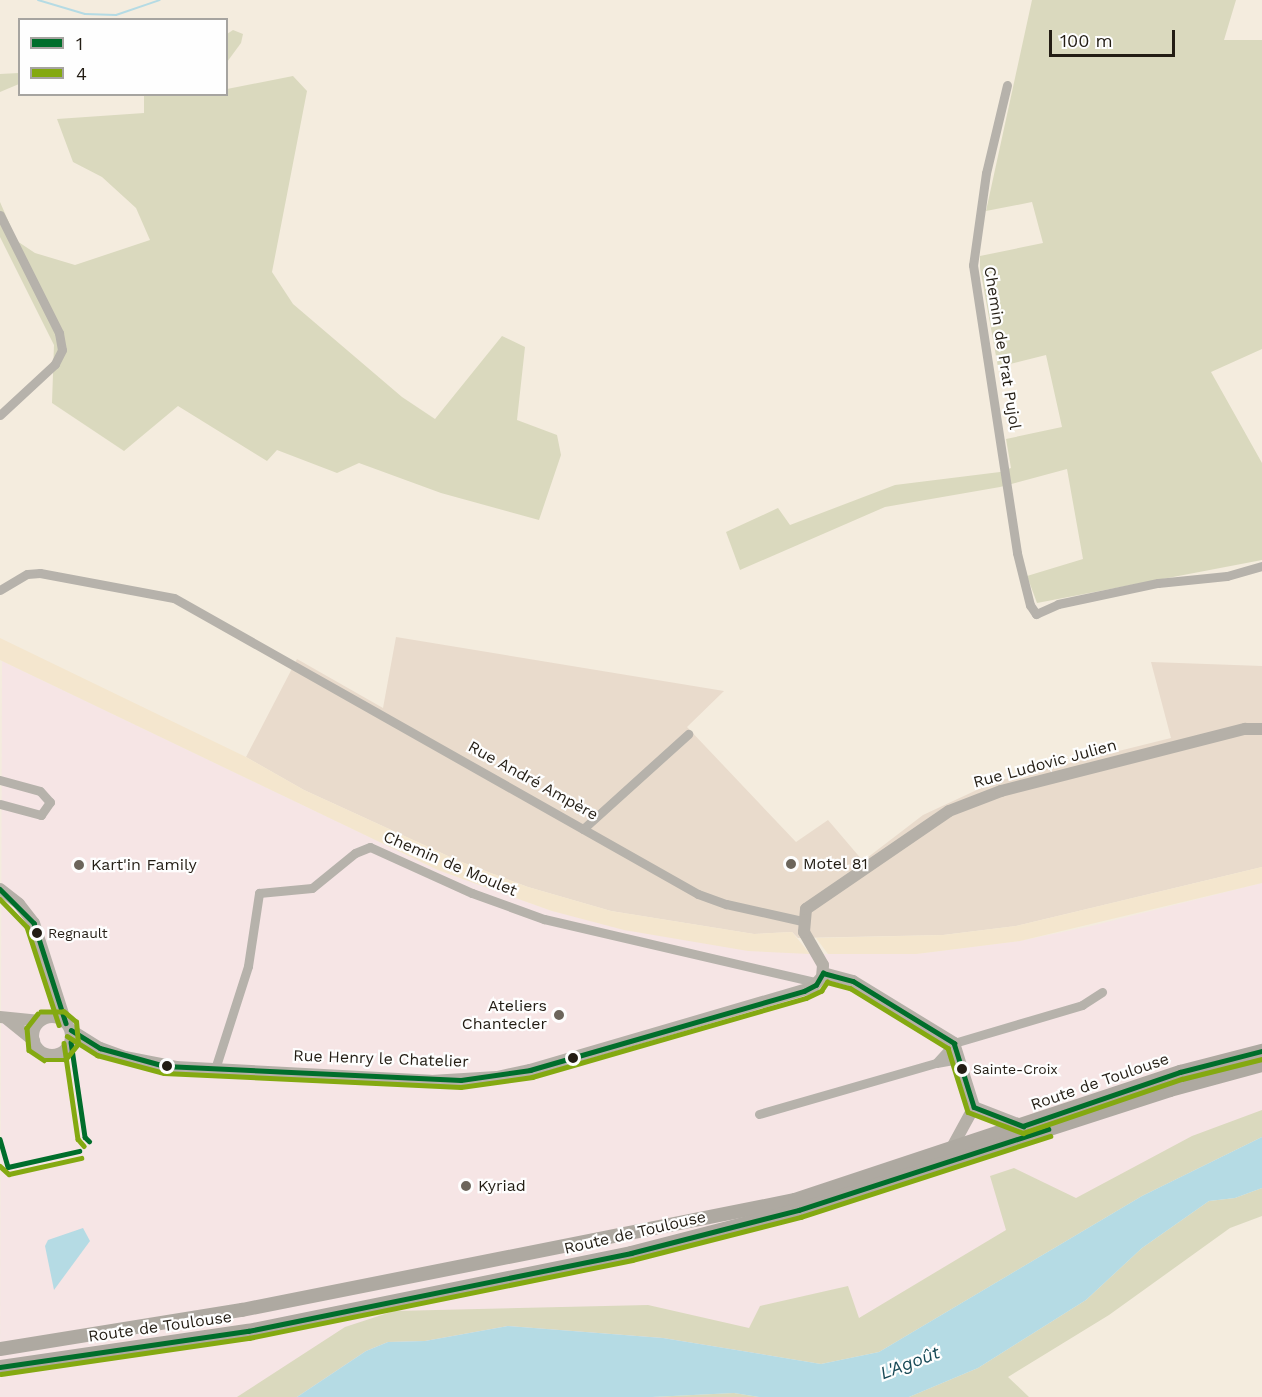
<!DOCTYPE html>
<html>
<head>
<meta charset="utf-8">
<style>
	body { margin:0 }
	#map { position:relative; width:1262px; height:1397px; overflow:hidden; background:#f4ecde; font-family:"Work Sans",sans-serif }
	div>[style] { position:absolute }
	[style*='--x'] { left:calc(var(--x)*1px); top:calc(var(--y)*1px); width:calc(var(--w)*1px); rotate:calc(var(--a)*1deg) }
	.commercial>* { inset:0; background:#f6e5e5 }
	.industrial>* { inset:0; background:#e9dbcc }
	.built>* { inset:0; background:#f4e6ce }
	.green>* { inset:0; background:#dad9be }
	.water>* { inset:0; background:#b5dbe4 }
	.stream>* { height:2px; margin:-1px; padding:0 1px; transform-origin:1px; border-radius:1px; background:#b5dbe4 }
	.street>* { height:9px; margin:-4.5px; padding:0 4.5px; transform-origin:4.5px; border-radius:4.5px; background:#b6b2ab }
	.secondary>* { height:12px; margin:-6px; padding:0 6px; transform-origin:6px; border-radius:6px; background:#b5b0a8 }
	.secondary>.ring { margin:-6px; padding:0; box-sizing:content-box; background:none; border:12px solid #b5b0a8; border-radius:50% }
	.primary>* { height:14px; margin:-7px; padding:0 7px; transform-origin:7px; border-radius:7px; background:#aea9a1 }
	.bus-1>* { height:4.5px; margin:-2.25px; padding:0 2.25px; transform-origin:2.25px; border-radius:2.25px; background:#006e2b }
	.bus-2>* { height:4.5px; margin:-2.25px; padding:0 2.25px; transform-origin:2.25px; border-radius:2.25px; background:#84a911 }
	.dots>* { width:16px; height:16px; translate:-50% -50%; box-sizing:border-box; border:3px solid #fefefe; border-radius:50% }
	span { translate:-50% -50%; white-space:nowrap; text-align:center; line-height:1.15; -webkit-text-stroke:4.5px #fefefe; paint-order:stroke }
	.bus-label { font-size:14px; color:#231d14 }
	.left { translate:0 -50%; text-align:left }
	.street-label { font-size:16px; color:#231d14 }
	.poi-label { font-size:16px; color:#231d14 }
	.right { translate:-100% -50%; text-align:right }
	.water-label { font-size:18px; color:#184a57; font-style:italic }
	.legend { position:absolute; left:18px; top:18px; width:210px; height:78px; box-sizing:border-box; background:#fefefe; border:2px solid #a6a4a0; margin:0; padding:8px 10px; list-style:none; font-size:18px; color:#231d14 }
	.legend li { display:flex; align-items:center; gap:12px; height:30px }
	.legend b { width:30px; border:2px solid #a6a4a0 }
	.scale { position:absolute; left:1049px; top:30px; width:126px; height:27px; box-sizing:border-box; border:3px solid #231d14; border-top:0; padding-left:8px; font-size:18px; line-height:21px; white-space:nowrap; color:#231d14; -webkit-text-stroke:4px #fefefe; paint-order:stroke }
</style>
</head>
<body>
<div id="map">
	<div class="commercial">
		<i style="clip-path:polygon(2px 661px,438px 870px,552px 911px,810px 954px,916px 954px,1020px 941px,1091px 926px,1262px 883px,1262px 1120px,825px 1353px,264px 1397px,0 1397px)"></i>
	</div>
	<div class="industrial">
		<i style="clip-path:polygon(396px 637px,724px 691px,687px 727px,796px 842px,828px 820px,863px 861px,923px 815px,994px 782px,1171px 738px,1151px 662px,1262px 666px,1262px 867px,1016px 926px,943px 935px,798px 938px,792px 932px,754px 934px,611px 911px,528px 887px,459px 861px,304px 790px,246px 757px,297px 659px,383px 708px)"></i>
	</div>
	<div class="built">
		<i style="clip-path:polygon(0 638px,246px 757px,304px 790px,459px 861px,528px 887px,611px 911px,754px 934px,792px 932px,810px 954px,748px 951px,624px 930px,552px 911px,438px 870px,0 660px)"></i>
		<i style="clip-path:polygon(1262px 867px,1262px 883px,1020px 941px,916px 954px,828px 954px,816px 938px,943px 935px,1016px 926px)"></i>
	</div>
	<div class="green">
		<i style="clip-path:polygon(1032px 0,1236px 0,1224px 40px,1262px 40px,1262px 349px,1211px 372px,1262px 463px,1262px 560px,1037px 603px,1027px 576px,1083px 559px,1067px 469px,1000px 487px,885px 507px,740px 570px,726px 532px,778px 508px,790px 525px,895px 485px,1000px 472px,1011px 468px,1006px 439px,1062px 427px,1046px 355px,998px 367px,980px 268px,980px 256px,1043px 243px,1032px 202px,986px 211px)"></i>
		<i style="clip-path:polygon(233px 30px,243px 34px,241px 43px,227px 62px,227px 34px)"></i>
		<i style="clip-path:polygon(19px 73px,19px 84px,0 92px,0 74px)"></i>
		<i style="clip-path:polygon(293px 76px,307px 91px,272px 272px,293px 304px,402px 397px,435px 419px,502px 336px,525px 347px,517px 420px,557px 435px,561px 455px,539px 520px,441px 493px,359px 463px,337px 473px,277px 450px,267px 461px,178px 406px,124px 451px,52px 403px,54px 345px,0 237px,0 202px,17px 241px,35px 253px,75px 265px,150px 240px,136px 208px,102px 177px,73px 162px,57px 119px,144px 113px,144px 95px,226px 94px,227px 89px)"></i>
		<i style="clip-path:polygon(1262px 1110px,1262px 1137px,1142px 1196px,879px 1352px,821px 1364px,663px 1338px,508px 1326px,425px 1341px,388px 1342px,366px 1351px,297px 1397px,237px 1397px,345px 1327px,394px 1311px,648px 1305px,749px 1328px,760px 1306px,848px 1286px,859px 1318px,1006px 1230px,990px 1176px,1014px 1168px,1076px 1198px,1192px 1136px)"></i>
		<i style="clip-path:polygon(1262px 1188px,1262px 1216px,1230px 1228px,1109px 1315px,1008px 1377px,1029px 1397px,909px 1397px,978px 1368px,1086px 1300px,1142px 1248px,1209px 1201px,1235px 1198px)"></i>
		<i style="clip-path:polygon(734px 1393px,759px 1397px,652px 1397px)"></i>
	</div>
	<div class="water">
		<i style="clip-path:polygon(1262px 1137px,1262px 1188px,1235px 1198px,1209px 1201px,1142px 1248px,1086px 1300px,978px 1368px,909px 1397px,759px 1397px,734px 1393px,652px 1397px,297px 1397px,366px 1351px,388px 1342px,425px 1341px,508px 1326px,663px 1338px,821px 1364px,879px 1352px,1142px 1196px)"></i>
		<i style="clip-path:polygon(83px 1228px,90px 1241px,54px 1290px,45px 1246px,48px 1240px)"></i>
	</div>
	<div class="stream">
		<i style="--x:38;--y:0;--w:49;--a:16.6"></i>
		<i style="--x:85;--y:14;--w:31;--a:2"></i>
		<i style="--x:116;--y:15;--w:46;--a:-18.8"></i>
	</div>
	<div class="street">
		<i style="--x:1007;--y:85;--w:90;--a:103.4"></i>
		<i style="--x:986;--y:173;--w:93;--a:98"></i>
		<i style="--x:973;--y:265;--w:291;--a:81.3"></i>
		<i style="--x:1017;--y:553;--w:54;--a:76"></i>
		<i style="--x:1030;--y:605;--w:11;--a:56"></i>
		<i style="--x:1036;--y:614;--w:24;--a:-24"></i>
		<i style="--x:1058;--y:604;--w:102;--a:-11.9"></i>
		<i style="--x:1158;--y:583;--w:69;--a:-5.8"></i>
		<i style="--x:1227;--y:576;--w:36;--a:-16"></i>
		<i style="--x:0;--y:215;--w:132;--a:63.4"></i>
		<i style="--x:59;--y:333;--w:17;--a:80"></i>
		<i style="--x:62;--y:350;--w:16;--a:117"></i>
		<i style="--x:55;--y:364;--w:75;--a:137.2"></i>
		<i style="--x:0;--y:590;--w:31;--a:-31"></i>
		<i style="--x:27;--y:574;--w:13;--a:-4"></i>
		<i style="--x:40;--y:573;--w:136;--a:10.6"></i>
		<i style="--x:174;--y:598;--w:602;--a:29.46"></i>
		<i style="--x:698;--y:894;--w:30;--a:20"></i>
		<i style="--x:726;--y:904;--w:78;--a:12.6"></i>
		<i style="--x:0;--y:780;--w:41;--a:15.4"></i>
		<i style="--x:40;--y:791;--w:15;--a:48"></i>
		<i style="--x:50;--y:802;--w:16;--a:125"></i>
		<i style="--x:41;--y:815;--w:42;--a:-165"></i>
		<i style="--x:583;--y:829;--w:142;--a:-42.1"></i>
		<i style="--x:959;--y:1059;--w:23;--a:170"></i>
		<i style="--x:936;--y:1063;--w:27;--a:-48"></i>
		<i style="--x:954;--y:1043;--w:134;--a:-16.5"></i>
		<i style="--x:1082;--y:1005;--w:24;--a:-33"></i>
		<i style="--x:215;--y:1069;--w:108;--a:-72.2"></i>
		<i style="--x:248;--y:966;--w:74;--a:-81.4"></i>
		<i style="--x:259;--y:893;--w:53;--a:-5.4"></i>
		<i style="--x:312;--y:888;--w:55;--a:-39.1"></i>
		<i style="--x:355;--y:853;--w:16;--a:-22"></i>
		<i style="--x:370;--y:847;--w:112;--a:24.3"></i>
		<i style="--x:472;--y:893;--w:77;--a:19.9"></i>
		<i style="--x:544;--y:919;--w:281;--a:13.1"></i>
		<i style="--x:759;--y:1114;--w:184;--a:-16.1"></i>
	</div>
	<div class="secondary">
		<i style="--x:0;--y:889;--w:24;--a:38"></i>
		<i style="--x:19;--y:904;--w:24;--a:52"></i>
		<i style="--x:34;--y:923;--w:105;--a:72.3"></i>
		<i style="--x:823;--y:973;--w:31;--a:15"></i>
		<i style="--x:853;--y:981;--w:119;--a:31.5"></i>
		<i style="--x:954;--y:1043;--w:67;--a:72.6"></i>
		<i style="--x:0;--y:1017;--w:40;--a:5.7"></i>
		<i class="ring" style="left:33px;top:1017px;width:26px;height:26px"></i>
		<i style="--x:7;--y:1019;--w:35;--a:39"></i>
		<i style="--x:71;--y:1030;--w:34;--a:32"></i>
		<i style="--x:100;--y:1048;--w:27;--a:20"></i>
		<i style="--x:125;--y:1057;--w:52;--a:11.1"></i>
		<i style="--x:176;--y:1067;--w:255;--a:3.1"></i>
		<i style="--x:431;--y:1081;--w:66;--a:-3.5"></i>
		<i style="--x:497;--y:1077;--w:34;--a:-12"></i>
		<i style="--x:530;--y:1070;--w:295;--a:-16.3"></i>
		<i style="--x:813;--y:987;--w:13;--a:-48"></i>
		<i style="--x:822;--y:977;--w:12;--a:-85"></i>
		<i style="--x:823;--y:965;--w:38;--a:-120"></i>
		<i style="--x:804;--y:932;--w:23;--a:-85"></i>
		<i style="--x:806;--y:909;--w:173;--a:-34.4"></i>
		<i style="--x:949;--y:811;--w:56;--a:-21"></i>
		<i style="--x:1001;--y:791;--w:252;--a:-14.3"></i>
		<i style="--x:1245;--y:729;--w:17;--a:0"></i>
		<i style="--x:974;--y:1107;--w:53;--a:21.2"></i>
		<i style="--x:950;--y:1151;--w:50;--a:-61.4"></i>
	</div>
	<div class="primary">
		<i style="--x:0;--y:1349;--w:245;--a:-9.2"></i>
		<i style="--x:242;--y:1310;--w:564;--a:-11.25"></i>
		<i style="--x:795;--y:1200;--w:406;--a:-18.4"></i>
		<i style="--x:1180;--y:1072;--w:85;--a:-14.4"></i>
		<i style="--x:0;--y:1367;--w:251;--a:-8.3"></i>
		<i style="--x:248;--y:1331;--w:391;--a:-11.5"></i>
		<i style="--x:631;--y:1253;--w:173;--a:-14.4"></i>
		<i style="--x:799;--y:1210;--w:390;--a:-17.9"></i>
		<i style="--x:1170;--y:1090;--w:95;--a:-15.2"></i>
	</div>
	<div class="bus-1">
		<i style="--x:0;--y:889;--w:48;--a:45"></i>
		<i style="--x:34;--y:923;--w:105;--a:72.3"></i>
		<i style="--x:71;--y:1030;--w:34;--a:32"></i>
		<i style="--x:100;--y:1048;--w:67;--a:15.5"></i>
		<i style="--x:165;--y:1066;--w:296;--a:2.7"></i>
		<i style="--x:461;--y:1080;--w:70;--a:-8.2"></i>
		<i style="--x:530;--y:1070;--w:285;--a:-16.1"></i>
		<i style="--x:804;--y:991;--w:13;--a:-27"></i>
		<i style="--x:816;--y:985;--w:14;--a:-60"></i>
		<i style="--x:823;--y:973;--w:31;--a:15"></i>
		<i style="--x:853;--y:981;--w:119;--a:31.5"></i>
		<i style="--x:954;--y:1043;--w:67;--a:72.6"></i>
		<i style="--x:974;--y:1107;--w:53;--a:21.2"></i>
		<i style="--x:1023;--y:1126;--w:166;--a:-19"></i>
		<i style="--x:1180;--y:1072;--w:85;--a:-14.4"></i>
		<i style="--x:71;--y:1042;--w:96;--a:81.6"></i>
		<i style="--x:85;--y:1137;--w:6;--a:45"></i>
		<i style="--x:0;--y:1139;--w:29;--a:74"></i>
		<i style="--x:8;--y:1167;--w:73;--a:-12.7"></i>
		<i style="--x:0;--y:1367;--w:251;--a:-8.3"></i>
		<i style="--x:248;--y:1331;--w:391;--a:-11.5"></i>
		<i style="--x:631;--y:1253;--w:173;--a:-14.4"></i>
		<i style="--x:799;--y:1210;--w:262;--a:-18"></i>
	</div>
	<div class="bus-2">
		<i style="--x:0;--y:899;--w:39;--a:46"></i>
		<i style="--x:27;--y:927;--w:103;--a:71.9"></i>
		<i style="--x:38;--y:1014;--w:18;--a:128"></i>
		<i style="--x:27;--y:1028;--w:22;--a:85"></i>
		<i style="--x:29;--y:1050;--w:18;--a:34"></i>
		<i style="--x:44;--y:1060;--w:21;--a:0"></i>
		<i style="--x:65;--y:1060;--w:21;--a:-51"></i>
		<i style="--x:78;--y:1044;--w:22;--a:-95"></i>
		<i style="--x:76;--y:1022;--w:16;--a:-140"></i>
		<i style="--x:64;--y:1012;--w:23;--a:180"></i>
		<i style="--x:67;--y:1036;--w:36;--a:32"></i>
		<i style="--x:97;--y:1055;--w:69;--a:15"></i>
		<i style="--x:164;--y:1073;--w:297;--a:2.7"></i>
		<i style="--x:461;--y:1087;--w:72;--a:-8"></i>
		<i style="--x:532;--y:1077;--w:285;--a:-16.1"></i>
		<i style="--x:806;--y:998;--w:17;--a:-25"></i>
		<i style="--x:821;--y:991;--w:11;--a:-56"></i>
		<i style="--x:827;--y:982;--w:24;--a:15"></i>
		<i style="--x:850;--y:988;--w:115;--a:31.5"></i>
		<i style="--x:948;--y:1048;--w:67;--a:72.6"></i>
		<i style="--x:968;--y:1112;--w:59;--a:20.9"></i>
		<i style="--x:1023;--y:1133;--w:168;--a:-18.8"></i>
		<i style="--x:1182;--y:1079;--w:82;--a:-14"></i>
		<i style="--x:64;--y:1043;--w:97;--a:81.7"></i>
		<i style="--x:78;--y:1139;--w:9;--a:49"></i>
		<i style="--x:0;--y:1166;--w:12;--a:42"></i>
		<i style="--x:9;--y:1174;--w:74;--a:-12.5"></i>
		<i style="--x:1;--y:1374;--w:251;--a:-8.3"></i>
		<i style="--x:249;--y:1338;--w:391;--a:-11.5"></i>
		<i style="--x:632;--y:1260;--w:174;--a:-14.3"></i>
		<i style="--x:801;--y:1217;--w:262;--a:-18"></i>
	</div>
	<div class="dots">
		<i style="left:791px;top:864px;background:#6c655b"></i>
		<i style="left:79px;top:865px;background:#6c655b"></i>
		<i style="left:37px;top:933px;background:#231d14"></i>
		<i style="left:559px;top:1015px;background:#6c655b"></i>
		<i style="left:573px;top:1058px;background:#231d14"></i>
		<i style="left:167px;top:1066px;background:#231d14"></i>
		<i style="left:962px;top:1069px;background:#231d14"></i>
		<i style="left:466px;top:1186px;background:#6c655b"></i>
	</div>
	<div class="bus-label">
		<span class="left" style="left:48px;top:933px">Regnault</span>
		<span class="left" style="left:973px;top:1069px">Sainte-Croix</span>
	</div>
	<div class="street-label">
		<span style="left:1002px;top:348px;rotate:81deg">Chemin de Prat Pujol</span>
		<span style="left:1045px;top:764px;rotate:-15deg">Rue Ludovic Julien</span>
		<span style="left:533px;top:781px;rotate:29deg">Rue André Ampère</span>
		<span style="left:450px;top:864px;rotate:23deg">Chemin de Moulet</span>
		<span style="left:381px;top:1059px;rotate:2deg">Rue Henry le Chatelier</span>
		<span style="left:1100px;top:1082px;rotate:-19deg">Route de Toulouse</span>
		<span style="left:635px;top:1233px;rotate:-13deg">Route de Toulouse</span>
		<span style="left:160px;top:1327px;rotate:-8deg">Route de Toulouse</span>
	</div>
	<div class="poi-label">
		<span class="left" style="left:803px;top:864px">Motel 81</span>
		<span class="left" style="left:91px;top:865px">Kart'in Family</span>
		<span class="right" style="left:547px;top:1015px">Ateliers<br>Chantecler</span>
		<span class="left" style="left:478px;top:1186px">Kyriad</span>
	</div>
	<div class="water-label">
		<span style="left:910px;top:1363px;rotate:-21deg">L'Agoût</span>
	</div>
	<ul class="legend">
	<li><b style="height:8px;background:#006e2b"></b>1</li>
	<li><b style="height:8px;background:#84a911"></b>4</li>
	</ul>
	<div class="scale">100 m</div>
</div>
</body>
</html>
